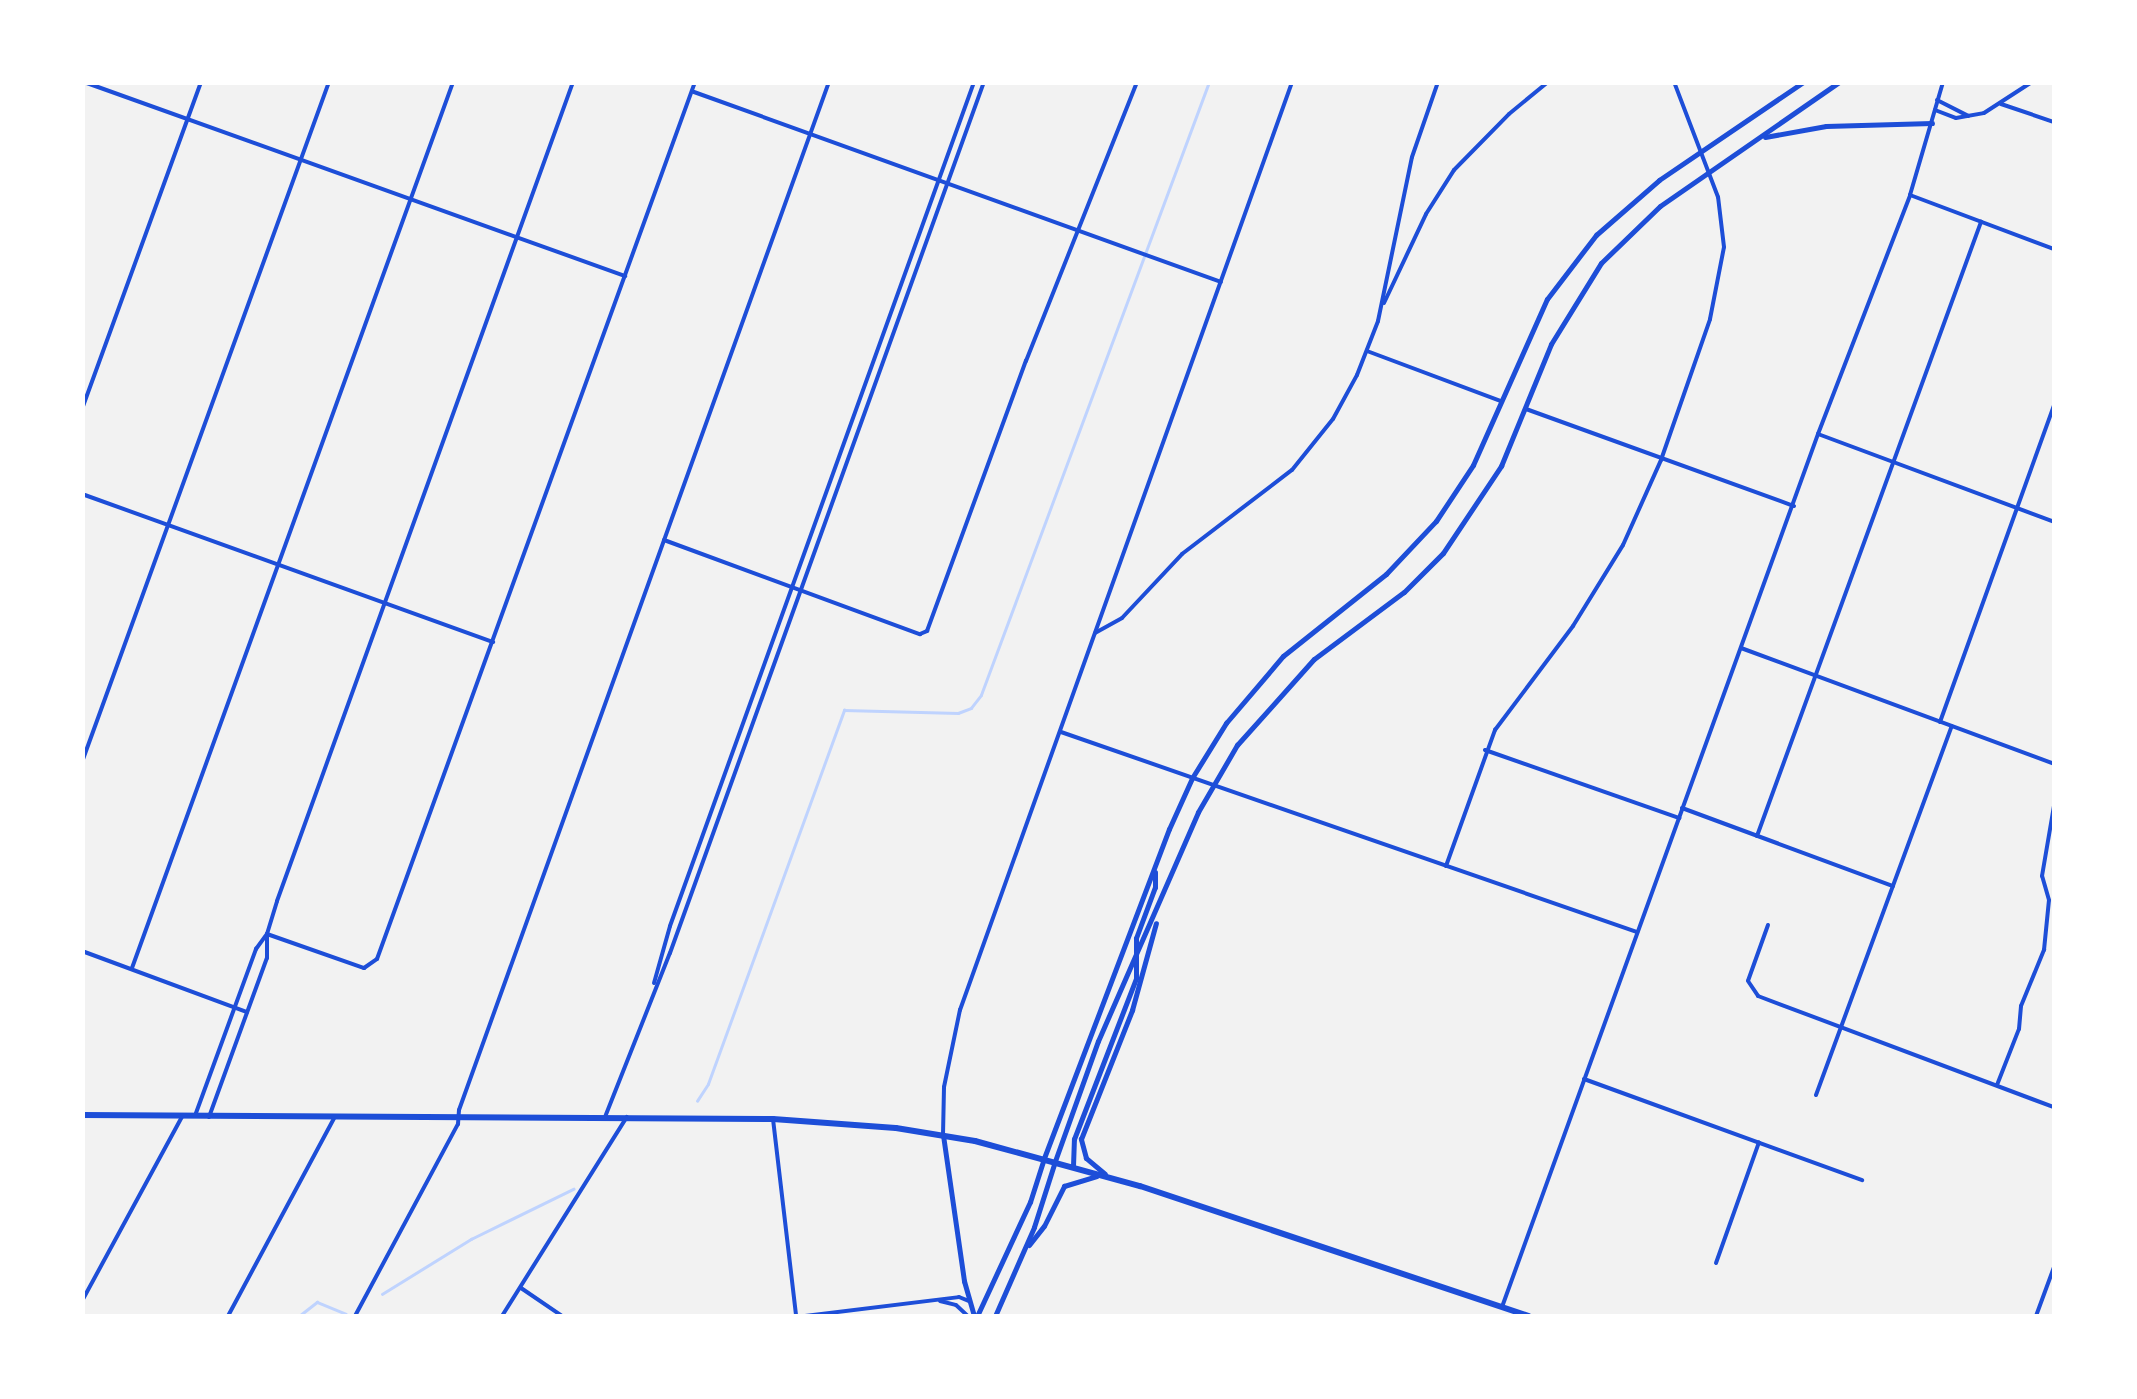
<!DOCTYPE html>
<html>
<head>
<meta charset="utf-8">
<style>
	body { margin:0 }
	#map { position:relative; width:2137px; height:1399px; overflow:hidden; background:#f2f2f2; font-family:"Exo 2",sans-serif }
	div>[style] { position:absolute }
	[style*='--x'] { left:calc(var(--x)*1px); top:calc(var(--y)*1px); width:calc(var(--w)*1px); rotate:calc(var(--a)*1deg) }
	.stream>* { height:2.5px; margin:-1.25px; padding:0 1.25px; transform-origin:1.25px; border-radius:1.25px; background:#bfd3fe }
	.minor>* { height:4px; margin:-2px; padding:0 2px; transform-origin:2px; border-radius:2px; background:#1d4ed8 }
	.tertiary>* { height:5px; margin:-2.5px; padding:0 2.5px; transform-origin:2.5px; border-radius:2.5px; background:#1d4ed8 }
	.secondary>* { height:5px; margin:-2.5px; padding:0 2.5px; transform-origin:2.5px; border-radius:2.5px; background:#1d4ed8 }
	.primary>* { height:6px; margin:-3px; padding:0 3px; transform-origin:3px; border-radius:3px; background:#1d4ed8 }
	span { translate:-50% -50%; white-space:nowrap; text-align:center; line-height:1.15; -webkit-text-stroke:8px #fff; paint-order:stroke }
	.frame { position:absolute; inset:0; border:85px solid #fff; pointer-events:none }
</style>
</head>
<body>
<div id="map">
	<div class="stream">
		<i style="--x:697;--y:1101;--w:20;--a:-57"></i>
		<i style="--x:708;--y:1084;--w:398;--a:-70"></i>
		<i style="--x:844;--y:710;--w:114;--a:1.5"></i>
		<i style="--x:958;--y:713;--w:14;--a:-21"></i>
		<i style="--x:971;--y:708;--w:16;--a:-52"></i>
		<i style="--x:981;--y:695;--w:654;--a:-69.6"></i>
		<i style="--x:382;--y:1294;--w:105;--a:-31.7"></i>
		<i style="--x:471;--y:1239;--w:114;--a:-26.1"></i>
		<i style="--x:299;--y:1316;--w:23;--a:-38"></i>
		<i style="--x:317;--y:1302;--w:31;--a:22"></i>
	</div>
	<div class="minor">
		<i style="--x:84;--y:82;--w:575;--a:19.73"></i>
		<i style="--x:694;--y:92;--w:560;--a:19.83"></i>
		<i style="--x:1937;--y:100;--w:35;--a:27"></i>
		<i style="--x:2001;--y:104;--w:56;--a:18.8"></i>
		<i style="--x:1935;--y:110;--w:22;--a:21"></i>
		<i style="--x:1956;--y:118;--w:28;--a:-10"></i>
		<i style="--x:1984;--y:113;--w:57;--a:-32.9"></i>
		<i style="--x:1910;--y:195;--w:154;--a:20.6"></i>
		<i style="--x:1384;--y:303;--w:98;--a:-64.7"></i>
		<i style="--x:1426;--y:214;--w:52;--a:-57.5"></i>
		<i style="--x:1454;--y:170;--w:78;--a:-45.5"></i>
		<i style="--x:1509;--y:114;--w:50;--a:-39.4"></i>
		<i style="--x:1367;--y:351;--w:143;--a:20.5"></i>
		<i style="--x:82;--y:409;--w:348;--a:-70"></i>
		<i style="--x:1526;--y:409;--w:285;--a:19.9"></i>
		<i style="--x:1818;--y:434;--w:252;--a:20.4"></i>
		<i style="--x:82;--y:494;--w:437;--a:19.8"></i>
		<i style="--x:664;--y:540;--w:273;--a:20.2"></i>
		<i style="--x:920;--y:634;--w:8;--a:-23"></i>
		<i style="--x:927;--y:631;--w:288;--a:-69.9"></i>
		<i style="--x:1026;--y:361;--w:300;--a:-68.3"></i>
		<i style="--x:1095;--y:633;--w:31;--a:-29"></i>
		<i style="--x:1122;--y:618;--w:88;--a:-46.8"></i>
		<i style="--x:1182;--y:554;--w:138;--a:-37.4"></i>
		<i style="--x:1292;--y:470;--w:65;--a:-51.2"></i>
		<i style="--x:1333;--y:419;--w:50;--a:-61.4"></i>
		<i style="--x:1357;--y:375;--w:58;--a:-68.7"></i>
		<i style="--x:1378;--y:321;--w:167;--a:-78.3"></i>
		<i style="--x:1412;--y:157;--w:79;--a:-70.9"></i>
		<i style="--x:1741;--y:648;--w:334;--a:20.3"></i>
		<i style="--x:1940;--y:722;--w:337;--a:-70.2"></i>
		<i style="--x:1061;--y:732;--w:610;--a:19.15"></i>
		<i style="--x:1485;--y:750;--w:206;--a:19.3"></i>
		<i style="--x:82;--y:762;--w:723;--a:-70.04"></i>
		<i style="--x:1682;--y:808;--w:225;--a:20.3"></i>
		<i style="--x:1757;--y:836;--w:654;--a:-69.96"></i>
		<i style="--x:1446;--y:866;--w:145;--a:-70.2"></i>
		<i style="--x:1495;--y:730;--w:130;--a:-53.1"></i>
		<i style="--x:1573;--y:626;--w:95;--a:-58.3"></i>
		<i style="--x:1623;--y:545;--w:93;--a:-65.9"></i>
		<i style="--x:1661;--y:460;--w:149;--a:-70.8"></i>
		<i style="--x:1710;--y:319;--w:73;--a:-79"></i>
		<i style="--x:1724;--y:247;--w:50;--a:-96.8"></i>
		<i style="--x:1718;--y:197;--w:123;--a:-110.9"></i>
		<i style="--x:1768;--y:925;--w:59;--a:109.7"></i>
		<i style="--x:1748;--y:981;--w:18;--a:56"></i>
		<i style="--x:1758;--y:996;--w:316;--a:20.6"></i>
		<i style="--x:82;--y:951;--w:176;--a:20.3"></i>
		<i style="--x:132;--y:968;--w:942;--a:-70.08"></i>
		<i style="--x:654;--y:983;--w:59;--a:-74.3"></i>
		<i style="--x:670;--y:926;--w:897;--a:-70.19"></i>
		<i style="--x:1584;--y:1079;--w:296;--a:20"></i>
		<i style="--x:1997;--y:1085;--w:60;--a:-68.6"></i>
		<i style="--x:2019;--y:1029;--w:23;--a:-85"></i>
		<i style="--x:2021;--y:1006;--w:61;--a:-67.7"></i>
		<i style="--x:2044;--y:950;--w:50;--a:-84.3"></i>
		<i style="--x:2049;--y:900;--w:25;--a:-106"></i>
		<i style="--x:2042;--y:876;--w:71;--a:-80.3"></i>
		<i style="--x:1816;--y:1095;--w:393;--a:-69.8"></i>
		<i style="--x:196;--y:1113;--w:175;--a:-69.9"></i>
		<i style="--x:256;--y:949;--w:19;--a:-54"></i>
		<i style="--x:267;--y:934;--w:103;--a:19.3"></i>
		<i style="--x:364;--y:968;--w:16;--a:-35"></i>
		<i style="--x:377;--y:959;--w:933;--a:-70.07"></i>
		<i style="--x:209;--y:1117;--w:169;--a:-70"></i>
		<i style="--x:267;--y:958;--w:24;--a:-90"></i>
		<i style="--x:267;--y:934;--w:34;--a:-73"></i>
		<i style="--x:277;--y:901;--w:871;--a:-70.13"></i>
		<i style="--x:605;--y:1117;--w:176;--a:-68.4"></i>
		<i style="--x:670;--y:953;--w:926;--a:-70.18"></i>
		<i style="--x:773;--y:1119;--w:198;--a:83.3"></i>
		<i style="--x:943;--y:1135;--w:48;--a:-88.8"></i>
		<i style="--x:944;--y:1087;--w:79;--a:-78.3"></i>
		<i style="--x:960;--y:1010;--w:986;--a:-70.31"></i>
		<i style="--x:1716;--y:1263;--w:128;--a:-70.4"></i>
		<i style="--x:521;--y:1288;--w:50;--a:34.3"></i>
		<i style="--x:82;--y:1301;--w:209;--a:-61.5"></i>
		<i style="--x:940;--y:1301;--w:16;--a:14"></i>
		<i style="--x:956;--y:1305;--w:16;--a:43"></i>
		<i style="--x:1502;--y:1307;--w:928;--a:-70.1"></i>
		<i style="--x:1818;--y:434;--w:256;--a:-68.9"></i>
		<i style="--x:1910;--y:195;--w:118;--a:-73.7"></i>
		<i style="--x:228;--y:1316;--w:225;--a:-61.8"></i>
		<i style="--x:355;--y:1316;--w:218;--a:-61.8"></i>
		<i style="--x:458;--y:1124;--w:14;--a:-86"></i>
		<i style="--x:459;--y:1110;--w:1093;--a:-70.21"></i>
		<i style="--x:502;--y:1316;--w:235;--a:-57.9"></i>
		<i style="--x:805;--y:1316;--w:155;--a:-7"></i>
		<i style="--x:959;--y:1297;--w:11;--a:22"></i>
		<i style="--x:2036;--y:1316;--w:52;--a:-69.8"></i>
	</div>
	<div class="tertiary">
		<i style="--x:1765;--y:137;--w:62;--a:-10.2"></i>
		<i style="--x:1826;--y:126;--w:106;--a:-1.6"></i>
		<i style="--x:943;--y:1135;--w:148;--a:81.8"></i>
		<i style="--x:964;--y:1281;--w:36;--a:74"></i>
		<i style="--x:1029;--y:1245;--w:24;--a:-52"></i>
		<i style="--x:1044;--y:1226;--w:45;--a:-63.4"></i>
		<i style="--x:1064;--y:1186;--w:34;--a:-17"></i>
		<i style="--x:977;--y:1316;--w:126;--a:-65.1"></i>
		<i style="--x:1030;--y:1202;--w:46;--a:-72.3"></i>
		<i style="--x:995;--y:1316;--w:97;--a:-66.3"></i>
		<i style="--x:1034;--y:1227;--w:69;--a:-72.3"></i>
	</div>
	<div class="secondary">
		<i style="--x:1044;--y:1158;--w:352;--a:-69.2"></i>
		<i style="--x:1169;--y:829;--w:56;--a:-65.7"></i>
		<i style="--x:1192;--y:778;--w:65;--a:-58.3"></i>
		<i style="--x:1226;--y:723;--w:88;--a:-49.6"></i>
		<i style="--x:1283;--y:656;--w:132;--a:-38.5"></i>
		<i style="--x:1386;--y:574;--w:73;--a:-46.7"></i>
		<i style="--x:1436;--y:521;--w:67;--a:-56.5"></i>
		<i style="--x:1473;--y:465;--w:182;--a:-66"></i>
		<i style="--x:1547;--y:299;--w:81;--a:-52.6"></i>
		<i style="--x:1596;--y:235;--w:84;--a:-41.1"></i>
		<i style="--x:1659;--y:180;--w:174;--a:-34.2"></i>
		<i style="--x:1055;--y:1161;--w:127;--a:-70.3"></i>
		<i style="--x:1098;--y:1041;--w:250;--a:-66.4"></i>
		<i style="--x:1198;--y:812;--w:78;--a:-59.8"></i>
		<i style="--x:1237;--y:745;--w:115;--a:-48.2"></i>
		<i style="--x:1314;--y:659;--w:112;--a:-36.7"></i>
		<i style="--x:1404;--y:592;--w:55;--a:-45"></i>
		<i style="--x:1443;--y:553;--w:105;--a:-56.3"></i>
		<i style="--x:1501;--y:466;--w:132;--a:-67.7"></i>
		<i style="--x:1551;--y:344;--w:95;--a:-58.3"></i>
		<i style="--x:1601;--y:263;--w:82;--a:-44"></i>
		<i style="--x:1660;--y:206;--w:218;--a:-34.7"></i>
		<i style="--x:1073;--y:1166;--w:27;--a:-88"></i>
		<i style="--x:1074;--y:1139;--w:173;--a:-68.9"></i>
		<i style="--x:1136;--y:978;--w:40;--a:-90"></i>
		<i style="--x:1136;--y:938;--w:54;--a:-69.6"></i>
		<i style="--x:1155;--y:887;--w:15;--a:-90"></i>
		<i style="--x:1105;--y:1174;--w:25;--a:-140"></i>
		<i style="--x:1086;--y:1158;--w:20;--a:-105"></i>
		<i style="--x:1081;--y:1139;--w:139;--a:-68.4"></i>
		<i style="--x:1132;--y:1010;--w:90;--a:-74.6"></i>
	</div>
	<div class="primary">
		<i style="--x:82;--y:1115;--w:691;--a:0.33"></i>
		<i style="--x:773;--y:1119;--w:123;--a:4.2"></i>
		<i style="--x:896;--y:1128;--w:80;--a:9.3"></i>
		<i style="--x:975;--y:1141;--w:171;--a:15.3"></i>
		<i style="--x:1140;--y:1186;--w:410;--a:18.5"></i>
	</div>
	<div class="frame"></div>
</div>
</body>
</html>
